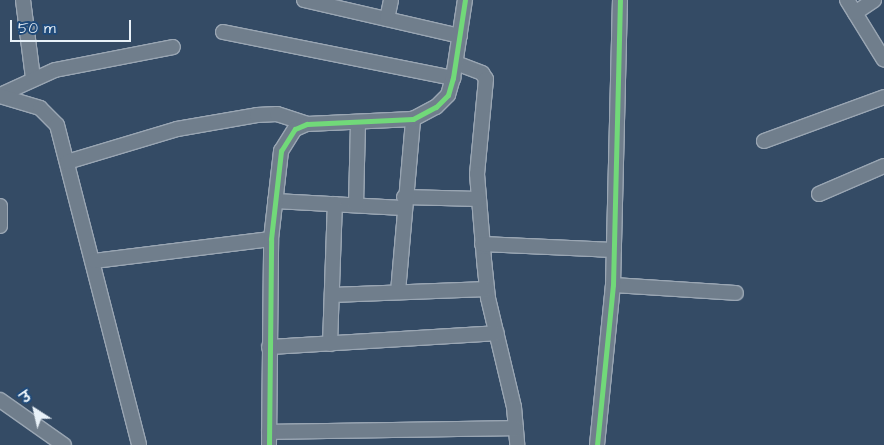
<!DOCTYPE html>
<html>
<head>
<meta charset="utf-8">
<style>
	body { margin:0 }
	#map { position:relative; width:884px; height:445px; overflow:hidden; background:#344b65; font-family:"Architects Daughter","Playpen Sans Deva",sans-serif }
	div>[style] { position:absolute }
	[style*='--x'] { left:calc(var(--x)*1px); top:calc(var(--y)*1px); width:calc(var(--w)*1px); rotate:calc(var(--a)*1deg) }
	.roads { filter:drop-shadow(1px 0 #9aa6b3) drop-shadow(-1px 0 #9aa6b3) drop-shadow(0 1px #9aa6b3) drop-shadow(0 -1px #9aa6b3) }
	.minor>* { height:14px; margin:-7px; padding:0 7px; transform-origin:7px; border-radius:7px; background:#707e8c }
	.cycleway>* { height:5px; margin:-2.5px; padding:0 2.5px; transform-origin:2.5px; border-radius:2.5px; background:#71d979 }
	span { translate:-50% -50%; white-space:nowrap; text-align:center; line-height:1.15; -webkit-text-stroke:4px #1f4a7a; paint-order:stroke }
	.north { position:absolute; left:10px; top:385px; width:50px; height:50px; -webkit-text-stroke:4px #1f4a7a; paint-order:stroke; rotate:325deg; font-size:14px; font-weight:700; line-height:20px; text-align:center; color:#e8f1f8 }
	.north::after { content:''; display:block; margin:auto; width:18px; height:22px; background:#e8f1f8; clip-path:polygon(50% 0,100% 100%,50% 72%,0 100%) }
	.scale { position:absolute; left:10px; top:20px; width:121px; height:22px; box-sizing:border-box; border:2px solid #e8f1f8; border-top:0; padding-left:6px; font-size:15px; line-height:18px; white-space:nowrap; color:#e8f1f8; -webkit-text-stroke:4px #1f4a7a; paint-order:stroke }
</style>
</head>
<body>
<div id="map">
	<div class="roads">
		<div class="minor">
			<i style="--x:23;--y:0;--w:79;--a:82.7"></i>
			<i style="--x:304;--y:0;--w:160;--a:13"></i>
			<i style="--x:847;--y:0;--w:70;--a:58.3"></i>
			<i style="--x:855;--y:13;--w:23;--a:-34"></i>
			<i style="--x:387;--y:19;--w:19;--a:-78"></i>
			<i style="--x:223;--y:32;--w:235;--a:11.3"></i>
			<i style="--x:456;--y:63;--w:28;--a:21"></i>
			<i style="--x:482;--y:73;--w:7;--a:56"></i>
			<i style="--x:486;--y:79;--w:95;--a:95.4"></i>
			<i style="--x:477;--y:174;--w:86;--a:85.3"></i>
			<i style="--x:484;--y:260;--w:38;--a:84"></i>
			<i style="--x:488;--y:298;--w:112;--a:76.6"></i>
			<i style="--x:514;--y:407;--w:38;--a:85"></i>
			<i style="--x:0;--y:95;--w:60;--a:-24.4"></i>
			<i style="--x:55;--y:70;--w:120;--a:-11"></i>
			<i style="--x:0;--y:96;--w:42;--a:16.7"></i>
			<i style="--x:40;--y:108;--w:24;--a:45"></i>
			<i style="--x:57;--y:125;--w:330;--a:75.6"></i>
			<i style="--x:764;--y:141;--w:128;--a:-20.1"></i>
			<i style="--x:67;--y:162;--w:115;--a:-16.7"></i>
			<i style="--x:177;--y:129;--w:81;--a:-9.9"></i>
			<i style="--x:257;--y:115;--w:20;--a:-3"></i>
			<i style="--x:277;--y:114;--w:32;--a:18"></i>
			<i style="--x:819;--y:194;--w:71;--a:-23.3"></i>
			<i style="--x:404;--y:197;--w:75;--a:1.5"></i>
			<i style="--x:275;--y:201;--w:128;--a:3.1"></i>
			<i style="--x:356;--y:205;--w:83;--a:-88.6"></i>
			<i style="--x:0;--y:206;--w:20;--a:90"></i>
			<i style="--x:482;--y:244;--w:132;--a:2.6"></i>
			<i style="--x:94;--y:261;--w:178;--a:-7.1"></i>
			<i style="--x:613;--y:285;--w:123;--a:3.7"></i>
			<i style="--x:398;--y:292;--w:174;--a:-85"></i>
			<i style="--x:332;--y:295;--w:155;--a:-2.2"></i>
			<i style="--x:330;--y:344;--w:140;--a:-88"></i>
			<i style="--x:269;--y:347;--w:228;--a:-3.5"></i>
			<i style="--x:0;--y:400;--w:78;--a:35.1"></i>
			<i style="--x:269;--y:432;--w:247;--a:-0.9"></i>
			<i style="--x:269;--y:445;--w:206;--a:-89.4"></i>
			<i style="--x:271;--y:239;--w:89;--a:-83.5"></i>
			<i style="--x:281;--y:151;--w:26;--a:-58"></i>
			<i style="--x:295;--y:129;--w:13;--a:-23"></i>
			<i style="--x:307;--y:124;--w:106;--a:-2.7"></i>
			<i style="--x:413;--y:119;--w:26;--a:-28"></i>
			<i style="--x:436;--y:107;--w:17;--a:-45"></i>
			<i style="--x:448;--y:95;--w:18;--a:-74"></i>
			<i style="--x:453;--y:78;--w:79;--a:-81.3"></i>
			<i style="--x:597;--y:445;--w:161;--a:-84.3"></i>
			<i style="--x:613;--y:285;--w:285;--a:-88.6"></i>
		</div>
	</div>
	<div class="cycleway">
		<i style="--x:269;--y:445;--w:206;--a:-89.4"></i>
		<i style="--x:271;--y:239;--w:89;--a:-83.5"></i>
		<i style="--x:281;--y:151;--w:26;--a:-58"></i>
		<i style="--x:295;--y:129;--w:13;--a:-23"></i>
		<i style="--x:307;--y:124;--w:106;--a:-2.7"></i>
		<i style="--x:413;--y:119;--w:26;--a:-28"></i>
		<i style="--x:436;--y:107;--w:17;--a:-45"></i>
		<i style="--x:448;--y:95;--w:18;--a:-74"></i>
		<i style="--x:453;--y:78;--w:79;--a:-81.3"></i>
		<i style="--x:597;--y:445;--w:161;--a:-84.3"></i>
		<i style="--x:613;--y:285;--w:285;--a:-88.6"></i>
	</div>
	<div class="north">उ</div>
	<div class="scale">50 m</div>
</div>
</body>
</html>
